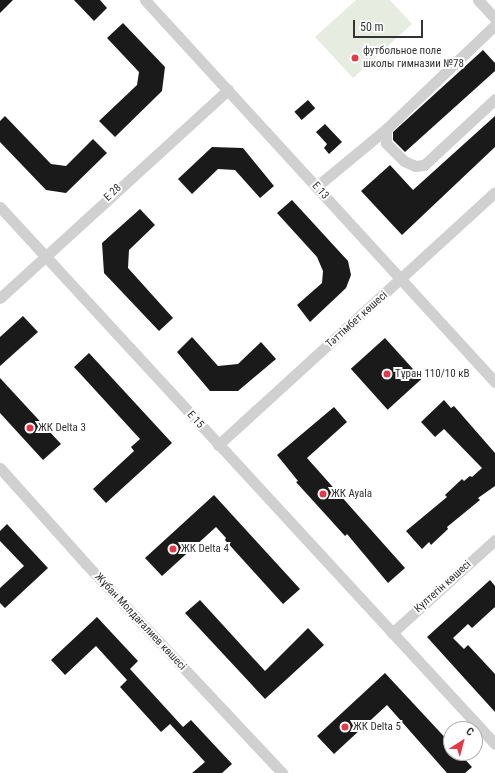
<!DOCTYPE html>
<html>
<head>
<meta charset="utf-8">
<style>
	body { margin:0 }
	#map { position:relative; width:495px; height:773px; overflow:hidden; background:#fff; font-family:"Roboto Condensed",sans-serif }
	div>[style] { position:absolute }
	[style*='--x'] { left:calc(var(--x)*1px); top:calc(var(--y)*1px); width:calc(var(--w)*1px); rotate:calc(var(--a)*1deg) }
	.green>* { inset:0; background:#e6ecdf }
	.building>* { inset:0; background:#1a1a1a; transform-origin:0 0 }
	.minor>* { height:11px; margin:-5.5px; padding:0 5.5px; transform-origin:5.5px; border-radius:5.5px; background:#d0d0d0 }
	.dots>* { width:11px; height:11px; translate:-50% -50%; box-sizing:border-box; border:2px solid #fff; border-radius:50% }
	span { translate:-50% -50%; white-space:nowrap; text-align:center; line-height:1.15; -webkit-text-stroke:4px #fff; paint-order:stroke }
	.poi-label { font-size:11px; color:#333 }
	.left { translate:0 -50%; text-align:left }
	.street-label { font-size:11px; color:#333 }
	.north { position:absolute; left:443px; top:721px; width:40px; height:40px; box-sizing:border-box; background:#fff; border:1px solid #adadad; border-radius:50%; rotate:36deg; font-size:11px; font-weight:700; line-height:16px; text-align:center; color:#333 }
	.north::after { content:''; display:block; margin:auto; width:14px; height:18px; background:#e63946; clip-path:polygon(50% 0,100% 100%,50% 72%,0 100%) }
	.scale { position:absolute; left:353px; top:20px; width:70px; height:18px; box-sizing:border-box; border:2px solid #333; border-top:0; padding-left:5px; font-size:12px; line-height:14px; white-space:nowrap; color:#333; -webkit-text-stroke:3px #fff; paint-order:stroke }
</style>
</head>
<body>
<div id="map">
	<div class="green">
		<i style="clip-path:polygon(356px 0,390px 0,412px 24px,353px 78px,315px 37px)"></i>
	</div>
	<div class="building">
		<i style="clip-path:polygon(0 0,13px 0,0 13px)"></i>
		<i style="clip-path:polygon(74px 0,100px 0,107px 8px,94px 21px)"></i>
		<i style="clip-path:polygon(123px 23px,165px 67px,162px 91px,115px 137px,99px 121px,137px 85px,139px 72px,107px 38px)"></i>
		<i style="clip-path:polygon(483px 50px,495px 63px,495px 71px,405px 152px,393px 140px,393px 132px)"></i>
		<i style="left:308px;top:100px;width:11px;height:18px;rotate:49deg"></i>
		<i style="clip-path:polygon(5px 116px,51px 164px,66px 166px,93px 139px,107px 153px,66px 193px,46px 190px,0 142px,0 121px)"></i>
		<i style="clip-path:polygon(495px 116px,495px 147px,402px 235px,361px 191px,390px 165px,413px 190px)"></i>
		<i style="clip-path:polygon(325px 124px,342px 142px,329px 154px,324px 148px,327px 144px,316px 132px)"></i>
		<i style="clip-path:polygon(212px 147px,243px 148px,274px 186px,260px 198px,235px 170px,218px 169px,192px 194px,178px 179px)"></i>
		<i style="clip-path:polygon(292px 200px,348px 261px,351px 275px,346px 288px,310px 322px,297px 305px,322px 283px,323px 271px,317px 257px,277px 213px)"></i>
		<i style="clip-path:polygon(140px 209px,155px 225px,129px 250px,128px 268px,173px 318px,159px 331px,104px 273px,102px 243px)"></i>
		<i style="clip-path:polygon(23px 316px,38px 332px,0 366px,0 337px)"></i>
		<i style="clip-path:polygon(192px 337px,218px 366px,238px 364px,261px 342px,276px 359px,238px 391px,210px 391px,177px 352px)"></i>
		<i style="left:385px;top:338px;width:55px;height:46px;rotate:48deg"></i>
		<i style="clip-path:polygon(89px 353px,172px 443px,106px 503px,93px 489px,134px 451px,131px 447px,140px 439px,74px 367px)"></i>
		<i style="clip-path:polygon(0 378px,61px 444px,43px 460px,0 413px)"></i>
		<i style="clip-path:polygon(444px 400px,451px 408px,454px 406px,495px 453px,495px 486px,478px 498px,480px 500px,447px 527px,448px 529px,431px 545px,429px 542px,422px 549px,406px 531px,447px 497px,445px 495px,462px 479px,464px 481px,470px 476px,472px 477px,482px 468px,444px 429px,435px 437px,421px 422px)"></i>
		<i style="clip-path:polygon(334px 407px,347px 422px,307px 458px,405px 568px,388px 583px,347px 534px,345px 536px,296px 482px,298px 481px,277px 455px)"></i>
		<i style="clip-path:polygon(214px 495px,300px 589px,283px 604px,225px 540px,226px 538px,216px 527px,162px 576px,145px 558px)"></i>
		<i style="clip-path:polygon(7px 524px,48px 568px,5px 608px,0 603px,0 588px,24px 566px,0 541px,0 531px)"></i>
		<i style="clip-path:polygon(490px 580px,495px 586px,495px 607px,472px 628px,468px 624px,453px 638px,464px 649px,468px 645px,495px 674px,495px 712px,427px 637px)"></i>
		<i style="clip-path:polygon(200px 600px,265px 671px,308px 628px,324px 645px,265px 699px,185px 613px)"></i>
		<i style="clip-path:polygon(97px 617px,138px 661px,130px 669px,183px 727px,191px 720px,232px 764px,222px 773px,192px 773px,205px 762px,170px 724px,161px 732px,120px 687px,127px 680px,96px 646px,65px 675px,51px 660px)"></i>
		<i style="clip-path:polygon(385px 673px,451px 744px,451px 753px,459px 753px,472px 767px,465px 773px,447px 773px,387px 705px,334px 754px,317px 736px)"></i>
	</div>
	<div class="minor">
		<i style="--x:145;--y:0;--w:518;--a:47.5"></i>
		<i style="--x:478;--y:0;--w:25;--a:47"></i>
		<i style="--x:495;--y:25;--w:151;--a:136.3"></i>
		<i style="--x:386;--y:129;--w:14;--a:90"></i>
		<i style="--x:386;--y:143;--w:25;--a:45"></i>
		<i style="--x:404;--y:161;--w:12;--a:24"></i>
		<i style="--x:415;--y:166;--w:9;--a:-6"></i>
		<i style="--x:424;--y:165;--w:97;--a:-42.9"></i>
		<i style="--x:316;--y:187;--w:91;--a:-39.6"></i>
		<i style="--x:0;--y:207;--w:730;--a:47.33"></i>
		<i style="--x:0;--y:298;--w:309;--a:-42.4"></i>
		<i style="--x:218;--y:445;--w:375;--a:-42.4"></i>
		<i style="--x:0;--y:468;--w:129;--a:48.1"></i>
		<i style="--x:86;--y:564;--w:287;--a:46.8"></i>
		<i style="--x:392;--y:633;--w:139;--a:-42.1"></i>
	</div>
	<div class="dots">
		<i style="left:355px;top:58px;background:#e63946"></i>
		<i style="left:387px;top:374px;background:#e63946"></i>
		<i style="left:30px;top:428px;background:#e63946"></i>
		<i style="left:323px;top:494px;background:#e63946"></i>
		<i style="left:173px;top:549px;background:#e63946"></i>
		<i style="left:345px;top:727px;background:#e63946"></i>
	</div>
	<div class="poi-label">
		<span class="left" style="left:363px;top:58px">футбольное поле<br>школы гимназии №78</span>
		<span class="left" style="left:395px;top:374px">Тұран 110/10 кВ</span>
		<span class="left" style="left:38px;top:428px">ЖК Delta 3</span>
		<span class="left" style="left:331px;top:494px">ЖК Ayala</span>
		<span class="left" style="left:181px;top:549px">ЖК Delta 4</span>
		<span class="left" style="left:353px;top:727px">ЖК Delta 5</span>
	</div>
	<div class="street-label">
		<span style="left:320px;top:191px;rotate:48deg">E 13</span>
		<span style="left:113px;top:193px;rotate:-43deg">E 28</span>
		<span style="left:357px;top:320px;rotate:-42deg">Тәттімбет көшесі</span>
		<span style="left:195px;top:420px;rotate:48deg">E 15</span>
		<span style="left:443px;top:587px;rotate:-42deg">Күлтегін көшесі</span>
		<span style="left:140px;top:622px;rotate:47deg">Жұбан Молдағалиев көшесі</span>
	</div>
	<div class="north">С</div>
	<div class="scale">50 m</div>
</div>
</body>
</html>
